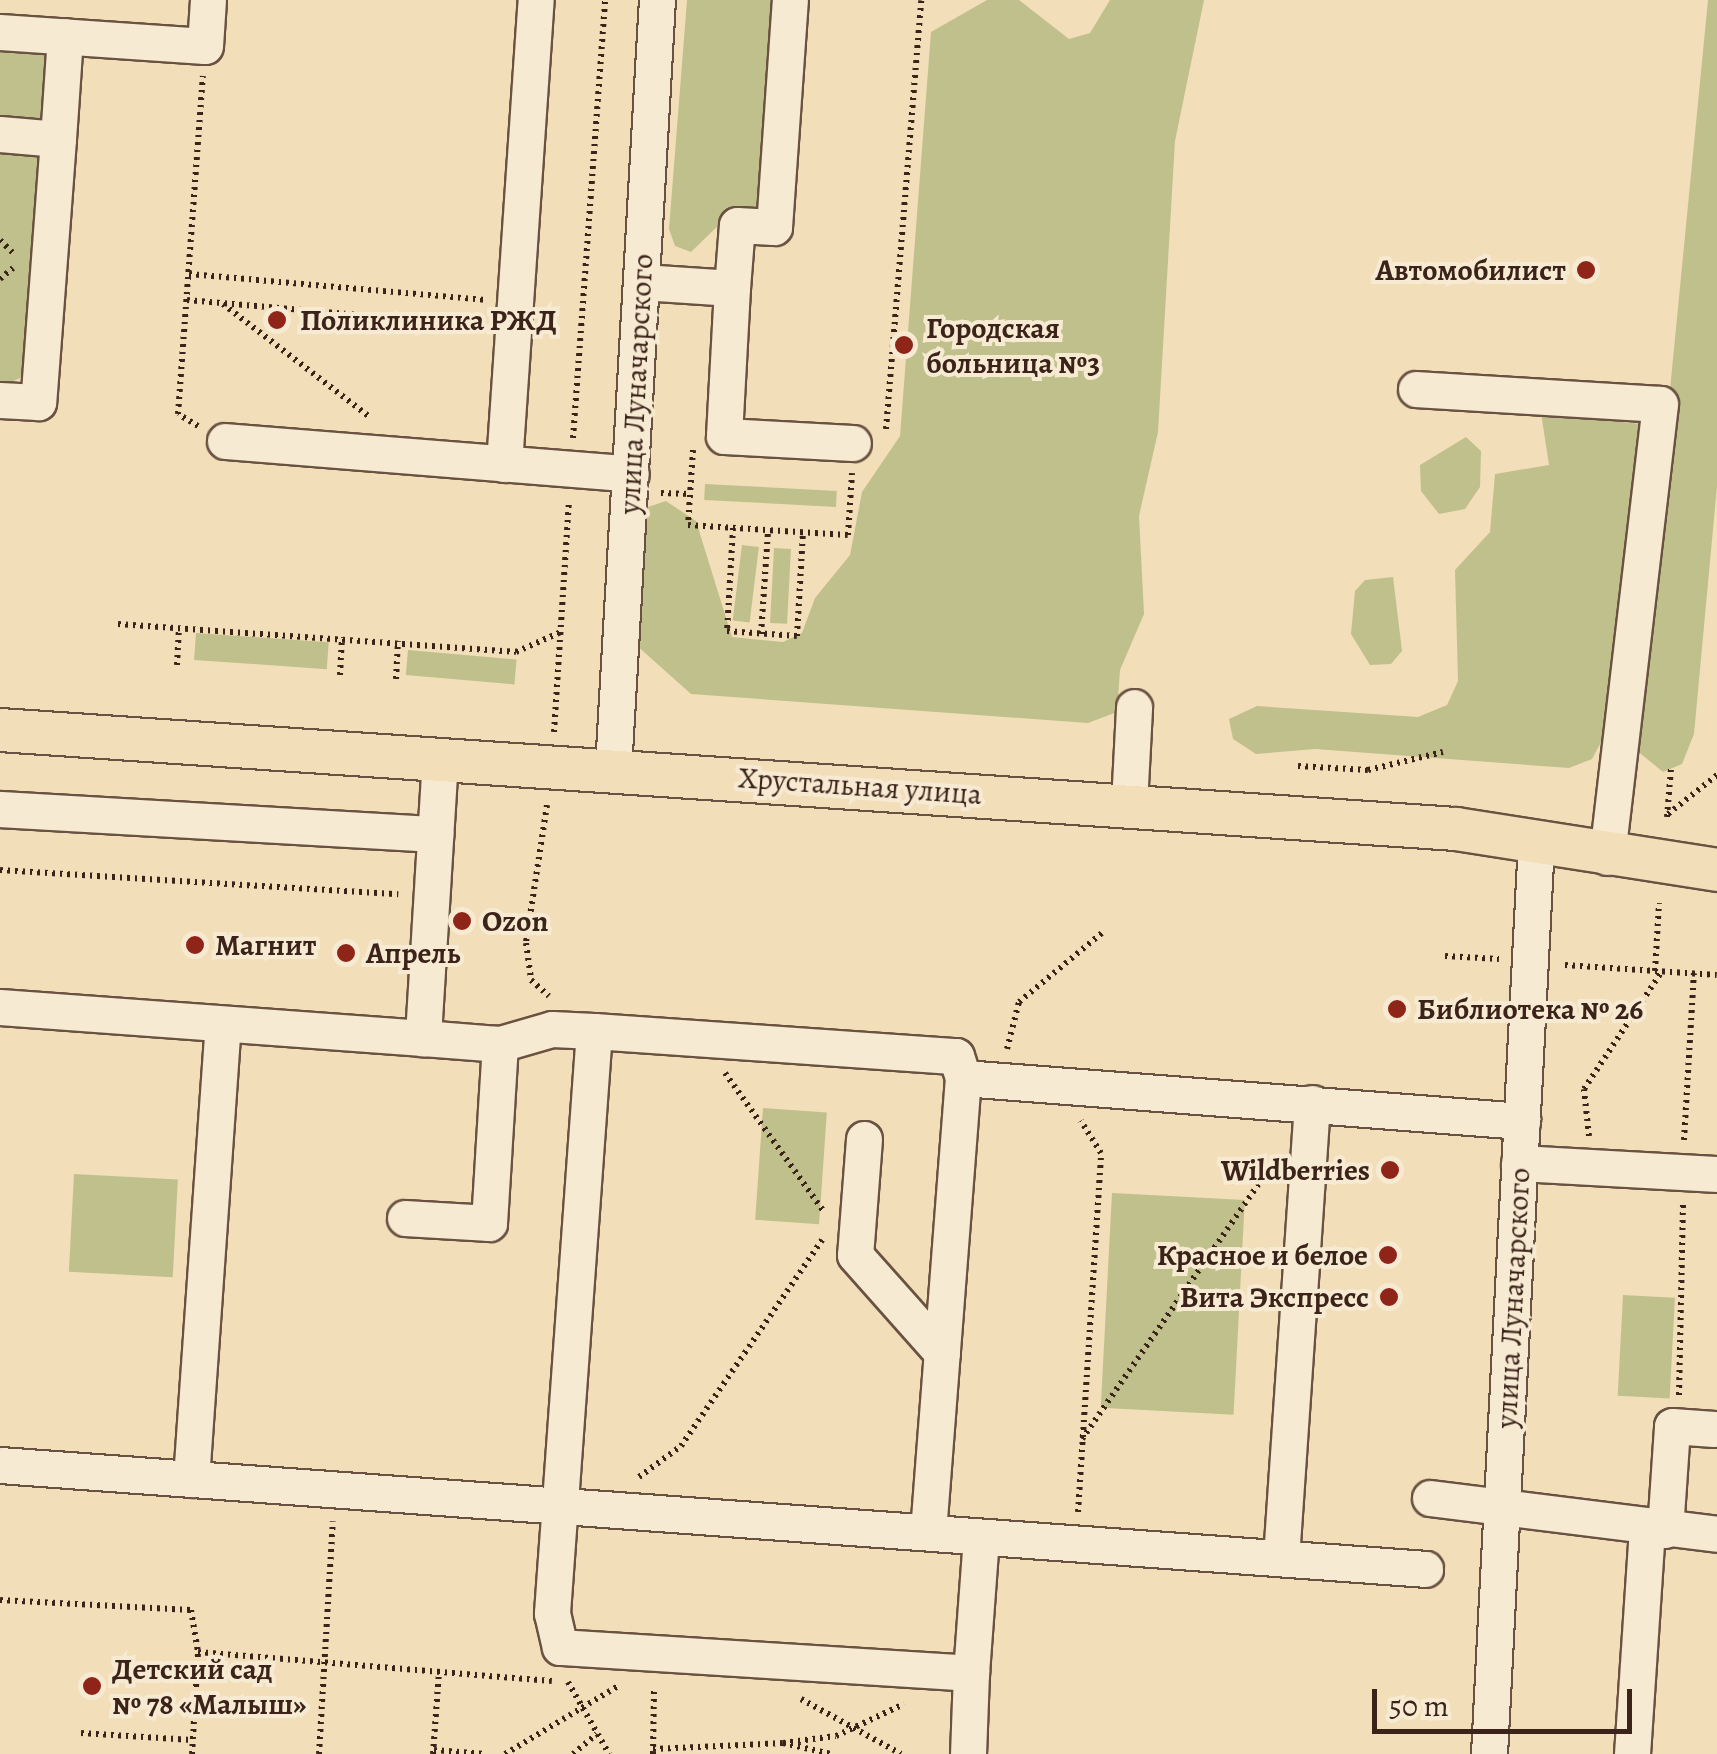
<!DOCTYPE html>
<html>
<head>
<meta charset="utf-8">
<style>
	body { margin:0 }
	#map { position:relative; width:1717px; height:1754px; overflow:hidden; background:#f3deba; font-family:Alegreya,serif }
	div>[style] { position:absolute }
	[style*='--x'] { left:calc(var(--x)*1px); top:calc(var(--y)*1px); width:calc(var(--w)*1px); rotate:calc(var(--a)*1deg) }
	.green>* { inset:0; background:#c0c08c; transform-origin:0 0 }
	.path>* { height:6px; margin-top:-3px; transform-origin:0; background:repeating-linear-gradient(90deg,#3b2319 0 2.5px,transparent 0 7.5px) }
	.roads { filter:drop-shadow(2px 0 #695241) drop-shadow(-2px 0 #695241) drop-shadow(0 2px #695241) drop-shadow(0 -2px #695241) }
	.minor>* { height:35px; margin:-17.5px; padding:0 17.5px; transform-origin:17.5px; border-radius:17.5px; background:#f7ead2 }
	.major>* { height:42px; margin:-21px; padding:0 21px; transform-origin:21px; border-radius:21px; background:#f3deba }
	.dots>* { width:28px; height:28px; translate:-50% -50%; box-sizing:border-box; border:5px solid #f7ead2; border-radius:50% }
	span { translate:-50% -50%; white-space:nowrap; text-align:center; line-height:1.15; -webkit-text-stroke:8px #f7ead2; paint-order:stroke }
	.poi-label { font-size:30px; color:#3b2319; font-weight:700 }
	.right { translate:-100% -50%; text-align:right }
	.left { translate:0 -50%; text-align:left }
	.street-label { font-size:30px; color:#3b2319 }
	.scale { position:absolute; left:1372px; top:1689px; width:260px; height:45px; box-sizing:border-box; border:5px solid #3b2319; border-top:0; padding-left:12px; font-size:30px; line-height:35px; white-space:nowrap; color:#3b2319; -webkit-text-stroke:8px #f7ead2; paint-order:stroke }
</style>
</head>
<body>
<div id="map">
	<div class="green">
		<i style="clip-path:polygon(687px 0,787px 0,765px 209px,725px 219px,691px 252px,675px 246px,669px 229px)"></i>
		<i style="clip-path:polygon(987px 0,1019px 0,1069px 39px,1090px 33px,1110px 0,1204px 0,1175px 141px,1158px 432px,1139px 516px,1144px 614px,1120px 670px,1117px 712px,1088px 723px,691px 694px,635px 644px,645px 508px,666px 501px,696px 521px,732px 637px,783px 642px,802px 633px,815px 598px,850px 555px,862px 492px,900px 436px,931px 32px)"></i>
		<i style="clip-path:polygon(1708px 0,1717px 0,1717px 486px,1694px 734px,1682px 764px,1663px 772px,1635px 749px)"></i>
		<i style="clip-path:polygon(0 47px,50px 50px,48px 120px,0 125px)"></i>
		<i style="clip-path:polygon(0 141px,43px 152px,25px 376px,11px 382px,0 382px)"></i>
		<i style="clip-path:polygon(1541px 413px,1641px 424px,1607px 731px,1592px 759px,1569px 768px,1315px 749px,1256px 754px,1233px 739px,1229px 719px,1257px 706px,1418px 717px,1447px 705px,1458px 681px,1455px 570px,1490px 532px,1495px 474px,1549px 465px)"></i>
		<i style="clip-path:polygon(1466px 437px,1481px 451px,1480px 487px,1465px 509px,1439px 514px,1421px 491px,1420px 465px)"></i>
		<i style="left:705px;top:484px;width:132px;height:16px;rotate:3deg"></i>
		<i style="left:742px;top:545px;width:17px;height:76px;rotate:7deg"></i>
		<i style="left:774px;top:548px;width:17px;height:75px;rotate:3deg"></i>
		<i style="clip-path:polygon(1393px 577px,1402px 651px,1391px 664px,1370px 665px,1351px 634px,1355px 591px,1365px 580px)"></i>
		<i style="left:196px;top:633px;width:133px;height:27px;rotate:4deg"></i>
		<i style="left:408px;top:650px;width:109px;height:25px;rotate:5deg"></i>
		<i style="left:763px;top:1108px;width:64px;height:112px;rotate:4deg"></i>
		<i style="left:74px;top:1174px;width:104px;height:98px;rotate:3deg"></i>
		<i style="left:1112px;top:1193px;width:133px;height:215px;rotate:3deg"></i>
		<i style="left:1623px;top:1295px;width:52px;height:101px;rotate:3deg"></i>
	</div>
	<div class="path">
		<i style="--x:0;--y:240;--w:21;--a:45"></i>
		<i style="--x:189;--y:274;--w:297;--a:5"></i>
		<i style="--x:0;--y:279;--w:17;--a:-40"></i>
		<i style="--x:187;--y:300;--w:297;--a:5"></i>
		<i style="--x:223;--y:304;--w:187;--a:37.6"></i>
		<i style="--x:198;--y:426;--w:23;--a:-149"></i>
		<i style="--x:178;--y:414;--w:339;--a:-85.8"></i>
		<i style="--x:886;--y:429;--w:430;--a:-85.3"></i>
		<i style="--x:573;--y:438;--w:439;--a:-85.8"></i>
		<i style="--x:693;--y:450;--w:75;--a:93.8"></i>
		<i style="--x:688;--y:525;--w:160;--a:3.6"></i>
		<i style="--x:848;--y:535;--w:62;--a:-86.3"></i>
		<i style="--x:661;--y:493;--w:29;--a:2"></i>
		<i style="--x:733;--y:528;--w:103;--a:93.3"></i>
		<i style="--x:727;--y:631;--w:70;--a:4.1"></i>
		<i style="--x:797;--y:636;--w:104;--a:-86.7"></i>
		<i style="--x:118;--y:624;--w:399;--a:4"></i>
		<i style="--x:516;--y:652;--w:51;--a:-24.1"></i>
		<i style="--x:761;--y:634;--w:104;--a:-86.1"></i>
		<i style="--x:177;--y:665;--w:37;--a:-87"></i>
		<i style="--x:340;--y:675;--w:38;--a:-87"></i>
		<i style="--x:396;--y:679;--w:38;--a:-87"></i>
		<i style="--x:554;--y:732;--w:232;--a:-86.3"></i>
		<i style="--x:1298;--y:766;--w:70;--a:3.3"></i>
		<i style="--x:1368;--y:770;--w:77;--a:-13.5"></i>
		<i style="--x:547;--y:805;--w:140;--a:98.7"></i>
		<i style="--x:526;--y:943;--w:37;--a:82"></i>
		<i style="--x:531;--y:980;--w:24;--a:42"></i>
		<i style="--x:1668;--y:814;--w:63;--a:-38.5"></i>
		<i style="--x:1667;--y:817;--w:49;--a:-85.3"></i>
		<i style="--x:0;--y:870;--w:399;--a:3.5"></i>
		<i style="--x:1445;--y:956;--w:54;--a:3.2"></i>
		<i style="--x:1565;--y:965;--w:152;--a:3.8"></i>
		<i style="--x:1655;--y:971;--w:68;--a:-86.6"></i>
		<i style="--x:1007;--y:1049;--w:49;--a:-75.7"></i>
		<i style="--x:1019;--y:1002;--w:109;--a:-39.8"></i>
		<i style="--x:725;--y:1073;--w:171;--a:54.5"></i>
		<i style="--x:1589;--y:1136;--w:47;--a:-96.1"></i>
		<i style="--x:1584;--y:1089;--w:141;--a:-56.5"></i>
		<i style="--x:1684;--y:1140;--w:167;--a:-86.6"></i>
		<i style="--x:1679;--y:1395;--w:192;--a:-88.8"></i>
		<i style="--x:1082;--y:1439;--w:337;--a:-55.3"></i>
		<i style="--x:639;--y:1477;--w:52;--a:-36.4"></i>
		<i style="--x:681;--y:1446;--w:250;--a:-55.6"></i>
		<i style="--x:1078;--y:1512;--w:360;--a:-86.3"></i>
		<i style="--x:1101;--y:1153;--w:38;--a:-122"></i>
		<i style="--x:0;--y:1600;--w:191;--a:3"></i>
		<i style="--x:191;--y:1610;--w:43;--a:80.5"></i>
		<i style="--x:568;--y:1682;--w:83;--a:60.3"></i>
		<i style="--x:801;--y:1699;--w:114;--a:28.8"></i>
		<i style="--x:81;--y:1733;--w:111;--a:3.6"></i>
		<i style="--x:783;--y:1743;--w:53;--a:-7.5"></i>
		<i style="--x:836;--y:1736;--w:75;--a:-25.2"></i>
		<i style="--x:653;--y:1749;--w:130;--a:-2.6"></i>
		<i style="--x:783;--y:1743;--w:49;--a:12.9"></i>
		<i style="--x:434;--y:1750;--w:52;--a:4.4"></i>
		<i style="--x:192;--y:1754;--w:102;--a:-86.6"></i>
		<i style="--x:198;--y:1652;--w:355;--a:4.7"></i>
		<i style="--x:319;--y:1754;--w:233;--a:-86.6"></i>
		<i style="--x:433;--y:1754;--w:82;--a:-85.8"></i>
		<i style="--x:505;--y:1754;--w:134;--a:-31"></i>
		<i style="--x:573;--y:1754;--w:31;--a:-40"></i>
		<i style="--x:653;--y:1754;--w:65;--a:-89.1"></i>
	</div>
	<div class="roads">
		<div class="minor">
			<i style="--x:0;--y:32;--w:205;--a:3.9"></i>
			<i style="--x:205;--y:46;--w:46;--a:-86.3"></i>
			<i style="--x:0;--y:134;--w:58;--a:4.9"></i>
			<i style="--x:58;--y:139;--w:264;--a:94.3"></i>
			<i style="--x:38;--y:402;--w:38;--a:-177"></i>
			<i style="--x:58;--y:139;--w:103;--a:-86.1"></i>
			<i style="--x:642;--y:282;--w:90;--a:3.8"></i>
			<i style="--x:732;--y:288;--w:63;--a:-85.5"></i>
			<i style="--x:737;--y:225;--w:37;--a:3"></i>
			<i style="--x:774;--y:227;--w:228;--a:-86"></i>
			<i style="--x:732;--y:288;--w:148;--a:93.1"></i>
			<i style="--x:724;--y:436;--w:129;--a:3.1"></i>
			<i style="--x:1416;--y:389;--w:244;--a:3.5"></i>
			<i style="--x:1660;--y:404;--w:456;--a:96.7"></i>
			<i style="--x:225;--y:441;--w:407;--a:4.6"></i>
			<i style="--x:504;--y:464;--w:465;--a:-86.1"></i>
			<i style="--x:440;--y:758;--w:281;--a:93.5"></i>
			<i style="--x:423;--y:1038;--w:77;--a:4.5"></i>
			<i style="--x:500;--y:1044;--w:54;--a:-16.1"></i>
			<i style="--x:552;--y:1029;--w:42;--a:2.7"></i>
			<i style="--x:594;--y:1031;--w:584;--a:94.13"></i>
			<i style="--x:552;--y:1613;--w:35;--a:77"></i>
			<i style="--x:560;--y:1647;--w:412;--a:3.6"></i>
			<i style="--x:971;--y:1673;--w:81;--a:92.1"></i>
			<i style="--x:613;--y:769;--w:770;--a:-86.73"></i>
			<i style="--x:1129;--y:804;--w:97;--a:-87"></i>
			<i style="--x:0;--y:809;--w:436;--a:3.3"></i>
			<i style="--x:0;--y:1007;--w:424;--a:4.2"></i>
			<i style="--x:594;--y:1031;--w:363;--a:4"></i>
			<i style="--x:956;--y:1056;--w:23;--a:72"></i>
			<i style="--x:963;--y:1078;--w:561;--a:4.4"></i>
			<i style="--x:864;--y:1139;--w:116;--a:94.4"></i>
			<i style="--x:855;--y:1255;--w:131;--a:48.4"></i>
			<i style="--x:1519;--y:1163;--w:198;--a:3.2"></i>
			<i style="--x:405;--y:1218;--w:84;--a:3.4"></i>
			<i style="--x:489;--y:1223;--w:179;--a:-86.5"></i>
			<i style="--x:0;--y:1465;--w:1429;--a:4.17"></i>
			<i style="--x:191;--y:1479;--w:456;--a:-86"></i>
			<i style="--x:1430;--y:1498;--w:289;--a:7.1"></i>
			<i style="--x:1665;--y:1530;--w:104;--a:-86.1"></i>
			<i style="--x:1672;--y:1426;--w:42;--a:4.1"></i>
			<i style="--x:928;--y:1532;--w:455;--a:-85.6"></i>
			<i style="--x:1281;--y:1558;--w:456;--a:-86.1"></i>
			<i style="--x:971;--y:1673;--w:136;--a:-85.8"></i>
			<i style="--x:1489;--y:1754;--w:913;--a:-87.05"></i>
			<i style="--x:1632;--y:1754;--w:225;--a:-86.2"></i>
		</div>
		<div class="major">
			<i style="--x:0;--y:730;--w:1459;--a:3.89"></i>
			<i style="--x:1456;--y:829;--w:264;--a:8.9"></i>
		</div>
	</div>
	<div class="dots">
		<i style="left:1586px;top:270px;background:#8f2418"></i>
		<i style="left:277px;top:320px;background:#8f2418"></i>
		<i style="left:904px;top:345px;background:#8f2418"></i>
		<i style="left:462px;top:921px;background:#8f2418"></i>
		<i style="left:195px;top:945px;background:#8f2418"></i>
		<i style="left:346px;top:953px;background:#8f2418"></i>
		<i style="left:1397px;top:1009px;background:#8f2418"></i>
		<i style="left:1390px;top:1170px;background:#8f2418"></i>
		<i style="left:1388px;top:1255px;background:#8f2418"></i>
		<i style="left:1389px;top:1297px;background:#8f2418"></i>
		<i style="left:92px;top:1686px;background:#8f2418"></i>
	</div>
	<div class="poi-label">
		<span class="right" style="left:1566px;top:270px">Автомобилист</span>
		<span class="left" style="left:300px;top:320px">Поликлиника РЖД</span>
		<span class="left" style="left:926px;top:345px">Городская<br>больница №3</span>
		<span class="left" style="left:482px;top:921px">Ozon</span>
		<span class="left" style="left:215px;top:945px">Магнит</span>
		<span class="left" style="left:366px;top:953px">Апрель</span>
		<span class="left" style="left:1417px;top:1009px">Библиотека № 26</span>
		<span class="right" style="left:1370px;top:1170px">Wildberries</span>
		<span class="right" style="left:1368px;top:1255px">Красное и белое</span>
		<span class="right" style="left:1369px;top:1297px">Вита Экспресс</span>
		<span class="left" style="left:112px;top:1686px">Детский сад<br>№ 78 «Малыш»</span>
	</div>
	<div class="street-label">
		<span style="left:636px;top:384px;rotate:-87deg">улица Луначарского</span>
		<span style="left:860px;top:786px;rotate:4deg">Хрустальная улица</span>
		<span style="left:1513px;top:1298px;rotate:-87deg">улица Луначарского</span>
	</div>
	<div class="scale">50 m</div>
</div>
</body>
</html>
